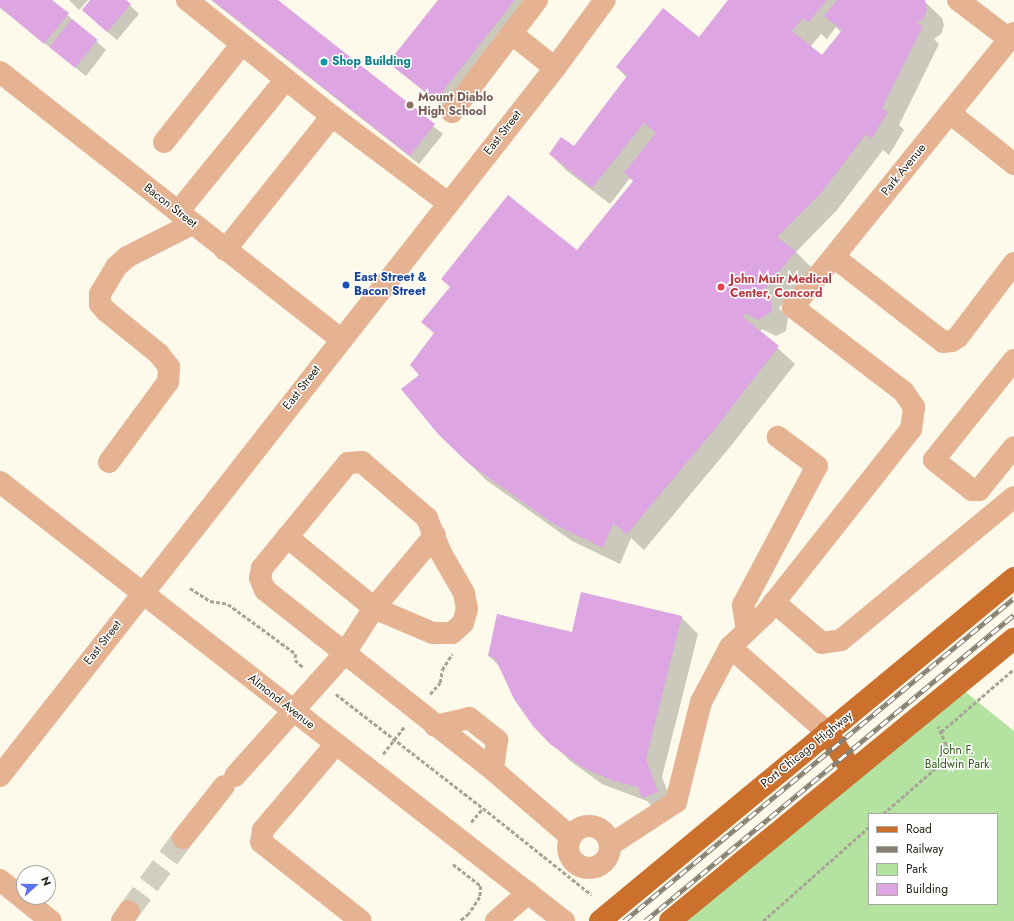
<!DOCTYPE html>
<html>
<head>
<meta charset="utf-8">
<style>
	body { margin:0 }
	#map { position:relative; width:1014px; height:921px; overflow:hidden; background:#fefaeb; font-family:Jost,sans-serif }
	div>[style] { position:absolute }
	[style*='--x'] { left:calc(var(--x)*1px); top:calc(var(--y)*1px); width:calc(var(--w)*1px); rotate:calc(var(--a)*1deg) }
	.green>* { inset:0; background:#b3e2a1 }
	.shadow>* { inset:0; background:#0003 }
	.building>* { inset:0; background:#dda5e1; transform-origin:0 0 }
	.minor-tunnel>* { height:22px; margin-top:-11px; transform-origin:0; background:repeating-linear-gradient(90deg,#d3cfc0 0 22px,transparent 0 33px) }
	.path>* { height:2.5px; margin-top:-1.25px; transform-origin:0; background:repeating-linear-gradient(90deg,#a9a596 0 4px,transparent 0 6px) }
	.minor>* { height:22px; margin:-11px; padding:0 11px; transform-origin:11px; border-radius:11px; background:#e5b292 }
	.minor>.ring { margin:-11px; padding:0; box-sizing:content-box; background:none; border:22px solid #e5b292; border-radius:50% }
	.major>* { height:22px; margin:-11px; padding:0 11px; transform-origin:11px; border-radius:11px; background:#cc712d }
	.rail>* { height:4.5px; margin-top:-2.25px; transform-origin:0; background:repeating-linear-gradient(90deg,#fff 0 9px,#858072 0 18px); box-sizing:border-box; border-block:1px solid #858072 }
	.dots>* { width:11px; height:11px; translate:-50% -50%; box-sizing:border-box; border:2px solid #fff; border-radius:50% }
	span { translate:-50% -50%; white-space:nowrap; text-align:center; line-height:1.15; -webkit-text-stroke:3px #fff; paint-order:stroke }
	.culture-label { font-size:12px; color:#0d838f; font-weight:700 }
	.left { translate:0 -50%; text-align:left }
	.education-label { font-size:12px; color:#785e54; font-weight:700 }
	.street-label { font-size:12px; color:#292416 }
	.transit-label { font-size:12px; color:#164399; font-weight:700 }
	.health-label { font-size:12px; color:#be3a42; font-weight:700 }
	.park-label { font-size:12px; color:#2e5917 }
	.legend { position:absolute; left:868px; top:813px; width:130px; height:92px; box-sizing:border-box; background:#fff; border:1px solid #a9a7a2; margin:0; padding:5px 7px; list-style:none; font-size:12px; color:#292416 }
	.legend li { display:flex; align-items:center; gap:8px; height:20px }
	.legend b { width:20px; border:1px solid #a9a7a2 }
	.north { position:absolute; left:16px; top:865px; width:40px; height:40px; box-sizing:border-box; background:#fff; border:1px solid #a9a7a2; border-radius:50%; rotate:69deg; font-size:11px; font-weight:700; line-height:16px; text-align:center; color:#292416 }
	.north::after { content:''; display:block; margin:auto; width:14px; height:18px; background:#5d73ea; clip-path:polygon(50% 0,100% 100%,50% 72%,0 100%) }
</style>
</head>
<body>
<div id="map">
	<div class="green">
		<i style="clip-path:polygon(evenodd,957px 685px,1014px 731px,1014px 921px,670px 921px,957px 685px,869px 814px,997px 814px,997px 904px,869px 904px,869px 814px)"></i>
	</div>
	<div class="shadow">
		<i style="clip-path:polygon(0 0,51px 0,106px 50px,86px 76px,0 8px)"></i>
		<i style="clip-path:polygon(69px 0,88px 0,79px 10px)"></i>
		<i style="clip-path:polygon(92px 0,124px 0,139px 14px,117px 40px,92px 19px)"></i>
		<i style="clip-path:polygon(211px 0,276px 0,443px 134px,419px 164px)"></i>
		<i style="clip-path:polygon(440px 0,531px 0,445px 109px,390px 63px)"></i>
		<i style="clip-path:polygon(evenodd,730px 0,923px 0,942px 18px,944px 25px,941px 34px,934px 39px,939px 44px,899px 125px,904px 130px,889px 155px,883px 150px,837px 210px,796px 252px,812px 268px,779px 308px,788px 317px,786px 331px,776px 336px,762px 329px,760px 332px,795px 364px,730px 447px,644px 550px,631px 538px,620px 564px,572px 541px,486px 480px,439px 433px,420px 375px,435px 334px,423px 322px,577px 252px,634px 181px,630px 178px,610px 204px,567px 171px,550px 154px,574px 148px,627px 78px,617px 67px,699px 39px,730px 0,836px 27px,841px 32px,822px 56px,810px 47px,821px 34px,827px 39px,836px 27px)"></i>
		<i style="clip-path:polygon(681px 617px,698px 634px,662px 777px,674px 809px,660px 815px,647px 801px,602px 784px,569px 760px,534px 725px,501px 668px,489px 656px,572px 634px)"></i>
	</div>
	<div class="building">
		<i style="clip-path:polygon(0 0,52px 0,69px 13px,44px 44px,0 7px)"></i>
		<i style="clip-path:polygon(90px 0,126px 0,131px 4px,107px 32px,82px 10px)"></i>
		<i style="clip-path:polygon(212px 0,278px 0,435px 124px,410px 156px)"></i>
		<i style="clip-path:polygon(438px 0,515px 0,436px 100px,388px 63px)"></i>
		<i style="clip-path:polygon(728px 0,827px 0,809px 22px,803px 18px,792px 31px,822px 55px,842px 30px,824px 16px,837px 0,925px 0,927px 10px,924px 18px,917px 23px,923px 26px,882px 108px,888px 112px,871px 139px,866px 134px,821px 193px,777px 237px,796px 251px,763px 291px,772px 300px,771px 312px,758px 320px,745px 313px,743px 317px,779px 346px,714px 430px,627px 534px,613px 523px,603px 548px,554px 524px,468px 463px,438px 434px,401px 389px,419px 375px,410px 365px,434px 333px,421px 322px,450px 287px,441px 279px,508px 195px,577px 250px,633px 181px,624px 173px,656px 133px,644px 123px,592px 188px,549px 154px,561px 137px,574px 146px,627px 76px,616px 67px,663px 8px,699px 37px)"></i>
		<i style="left:72px;top:19px;width:33px;height:36px;rotate:39deg"></i>
		<i style="clip-path:polygon(581px 592px,682px 616px,646px 759px,658px 792px,642px 798px,638px 787px,614px 781px,584px 768px,550px 744px,533px 726px,514px 699px,495px 658px,488px 656px,497px 614px,572px 632px)"></i>
	</div>
	<div class="minor-tunnel">
		<i style="--x:129;--y:911;--w:91;--a:-53.5"></i>
	</div>
	<div class="path">
		<i style="--x:190;--y:588;--w:24;--a:33"></i>
		<i style="--x:210;--y:601;--w:18;--a:9"></i>
		<i style="--x:228;--y:604;--w:84;--a:36.3"></i>
		<i style="--x:296;--y:654;--w:6;--a:99"></i>
		<i style="--x:295;--y:660;--w:12;--a:42"></i>
		<i style="--x:336;--y:694;--w:186;--a:37.8"></i>
		<i style="--x:483;--y:808;--w:139;--a:38.6"></i>
		<i style="--x:430;--y:694;--w:15;--a:-48"></i>
		<i style="--x:440;--y:683;--w:13;--a:-81"></i>
		<i style="--x:442;--y:670;--w:19;--a:-58"></i>
		<i style="--x:941;--y:732;--w:96;--a:-40.8"></i>
		<i style="--x:383;--y:754;--w:36;--a:-52"></i>
		<i style="--x:883;--y:814;--w:82;--a:-41.1"></i>
		<i style="--x:945;--y:760;--w:15;--a:-86"></i>
		<i style="--x:946;--y:745;--w:20;--a:-114"></i>
		<i style="--x:471;--y:822;--w:18;--a:-49"></i>
		<i style="--x:453;--y:864;--w:36;--a:38"></i>
		<i style="--x:481;--y:886;--w:11;--a:95"></i>
		<i style="--x:480;--y:897;--w:20;--a:123"></i>
		<i style="--x:469;--y:914;--w:11;--a:142"></i>
		<i style="--x:763;--y:921;--w:142;--a:-41.6"></i>
	</div>
	<div class="minor">
		<i style="--x:187;--y:0;--w:186;--a:38.7"></i>
		<i style="--x:332;--y:116;--w:145;--a:36.9"></i>
		<i style="--x:958;--y:0;--w:64;--a:37.4"></i>
		<i style="--x:512;--y:34;--w:55;--a:38.3"></i>
		<i style="--x:0;--y:72;--w:433;--a:38.1"></i>
		<i style="--x:452;--y:112;--w:141;--a:-52.8"></i>
		<i style="--x:950;--y:113;--w:82;--a:38.6"></i>
		<i style="--x:164;--y:142;--w:125;--a:-51.5"></i>
		<i style="--x:178;--y:212;--w:171;--a:-50.9"></i>
		<i style="--x:225;--y:250;--w:171;--a:-51.4"></i>
		<i style="--x:834;--y:257;--w:138;--a:37.9"></i>
		<i style="--x:943;--y:342;--w:9;--a:-6"></i>
		<i style="--x:952;--y:341;--w:7;--a:-34"></i>
		<i style="--x:958;--y:337;--w:93;--a:-52.9"></i>
		<i style="--x:1014;--y:360;--w:128;--a:128.7"></i>
		<i style="--x:934;--y:460;--w:48;--a:38.3"></i>
		<i style="--x:972;--y:490;--w:7;--a:0"></i>
		<i style="--x:979;--y:490;--w:55;--a:-50.9"></i>
		<i style="--x:109;--y:462;--w:99;--a:-53.6"></i>
		<i style="--x:168;--y:382;--w:15;--a:-86"></i>
		<i style="--x:169;--y:367;--w:16;--a:-128"></i>
		<i style="--x:159;--y:354;--w:68;--a:-140.9"></i>
		<i style="--x:106;--y:311;--w:9;--a:-131"></i>
		<i style="--x:100;--y:304;--w:10;--a:-90"></i>
		<i style="--x:100;--y:294;--w:31;--a:-59"></i>
		<i style="--x:116;--y:267;--w:15;--a:-42"></i>
		<i style="--x:127;--y:257;--w:73;--a:-26.9"></i>
		<i style="--x:0;--y:482;--w:715;--a:37.9"></i>
		<i style="--x:287;--y:537;--w:112;--a:39.2"></i>
		<i style="--x:374;--y:608;--w:64;--a:23"></i>
		<i style="--x:433;--y:633;--w:19;--a:0"></i>
		<i style="--x:452;--y:633;--w:15;--a:-42"></i>
		<i style="--x:463;--y:623;--w:15;--a:-74"></i>
		<i style="--x:467;--y:609;--w:16;--a:-101"></i>
		<i style="--x:464;--y:593;--w:46;--a:-119.9"></i>
		<i style="--x:441;--y:553;--w:38;--a:-112"></i>
		<i style="--x:427;--y:518;--w:86;--a:-139.3"></i>
		<i style="--x:362;--y:462;--w:14;--a:176"></i>
		<i style="--x:348;--y:463;--w:136;--a:129.3"></i>
		<i style="--x:262;--y:568;--w:10;--a:101"></i>
		<i style="--x:260;--y:578;--w:13;--a:67"></i>
		<i style="--x:265;--y:590;--w:290;--a:38.3"></i>
		<i style="--x:493;--y:770;--w:103;--a:40.7"></i>
		<i style="--x:774;--y:602;--w:63;--a:40.5"></i>
		<i style="--x:822;--y:643;--w:19;--a:-9"></i>
		<i style="--x:841;--y:640;--w:224;--a:-39.6"></i>
		<i style="--x:747;--y:631;--w:26;--a:-99"></i>
		<i style="--x:743;--y:605;--w:157;--a:-62"></i>
		<i style="--x:817;--y:466;--w:49;--a:-143.4"></i>
		<i style="--x:730;--y:647;--w:129;--a:41.2"></i>
		<i style="--x:435;--y:726;--w:35;--a:-13"></i>
		<i style="--x:469;--y:718;--w:36;--a:38"></i>
		<i style="--x:497;--y:740;--w:30;--a:98"></i>
		<i style="--x:336;--y:744;--w:113;--a:130.3"></i>
		<i style="--x:263;--y:830;--w:12;--a:99"></i>
		<i style="--x:261;--y:842;--w:127;--a:38.3"></i>
		<i style="--x:0;--y:776;--w:900;--a:-51.91"></i>
		<i style="--x:555;--y:68;--w:84;--a:-53.7"></i>
		<i style="--x:235;--y:776;--w:165;--a:-48.2"></i>
		<i style="--x:345;--y:653;--w:54;--a:-57.2"></i>
		<i style="--x:374;--y:608;--w:95;--a:-50.1"></i>
		<i class="ring" style="left:568px;top:826px;width:20px;height:20px"></i>
		<i style="--x:183;--y:838;--w:66;--a:-51.7"></i>
		<i style="--x:610;--y:845;--w:79;--a:-33.1"></i>
		<i style="--x:676;--y:802;--w:103;--a:-76"></i>
		<i style="--x:701;--y:702;--w:62;--a:-62.2"></i>
		<i style="--x:730;--y:647;--w:48;--a:-43.3"></i>
		<i style="--x:765;--y:614;--w:236;--a:-51.7"></i>
		<i style="--x:911;--y:429;--w:22;--a:-82"></i>
		<i style="--x:914;--y:407;--w:18;--a:-124"></i>
		<i style="--x:904;--y:392;--w:140;--a:-142.6"></i>
		<i style="--x:793;--y:307;--w:352;--a:-51.1"></i>
		<i style="--x:0;--y:880;--w:65;--a:38.8"></i>
		<i style="--x:122;--y:921;--w:12;--a:-55"></i>
		<i style="--x:496;--y:921;--w:43;--a:-41.2"></i>
	</div>
	<div class="major">
		<i style="--x:827;--y:732;--w:44;--a:57"></i>
		<i style="--x:600;--y:921;--w:538;--a:-39.64"></i>
		<i style="--x:670;--y:921;--w:445;--a:-39.4"></i>
	</div>
	<div class="rail">
		<i style="--x:624;--y:921;--w:506;--a:-39.63"></i>
		<i style="--x:645;--y:921;--w:479;--a:-39.7"></i>
	</div>
	<div class="dots">
		<i style="left:324px;top:62px;background:#0f9aa8"></i>
		<i style="left:410px;top:105px;background:#8d6e63"></i>
		<i style="left:346px;top:285px;background:#1a4fb4"></i>
		<i style="left:721px;top:287px;background:#e0444e"></i>
	</div>
	<div class="culture-label">
		<span class="left" style="left:332px;top:62px">Shop Building</span>
	</div>
	<div class="education-label">
		<span class="left" style="left:418px;top:105px">Mount Diablo<br>High School</span>
	</div>
	<div class="street-label">
		<span style="left:503px;top:133px;rotate:-52deg">East Street</span>
		<span style="left:904px;top:170px;rotate:-51deg">Park Avenue</span>
		<span style="left:170px;top:206px;rotate:38deg">Bacon Street</span>
		<span style="left:302px;top:388px;rotate:-52deg">East Street</span>
		<span style="left:103px;top:643px;rotate:-52deg">East Street</span>
		<span style="left:281px;top:702px;rotate:38deg">Almond Avenue</span>
		<span style="left:807px;top:750px;rotate:-39deg">Port Chicago Highway</span>
	</div>
	<div class="transit-label">
		<span class="left" style="left:354px;top:285px">East Street &amp;<br>Bacon Street</span>
	</div>
	<div class="health-label">
		<span class="left" style="left:730px;top:287px">John Muir Medical<br>Center, Concord</span>
	</div>
	<div class="park-label">
		<span style="left:957px;top:758px">John F.<br>Baldwin Park</span>
	</div>
	<ul class="legend">
	<li><b style="height:5px;background:#cc712d"></b>Road</li>
	<li><b style="height:5px;background:#858072"></b>Railway</li>
	<li><b style="height:11px;background:#b3e2a1"></b>Park</li>
	<li><b style="height:11px;background:#dda5e1"></b>Building</li>
	</ul>
	<div class="north">N</div>
</div>
</body>
</html>
